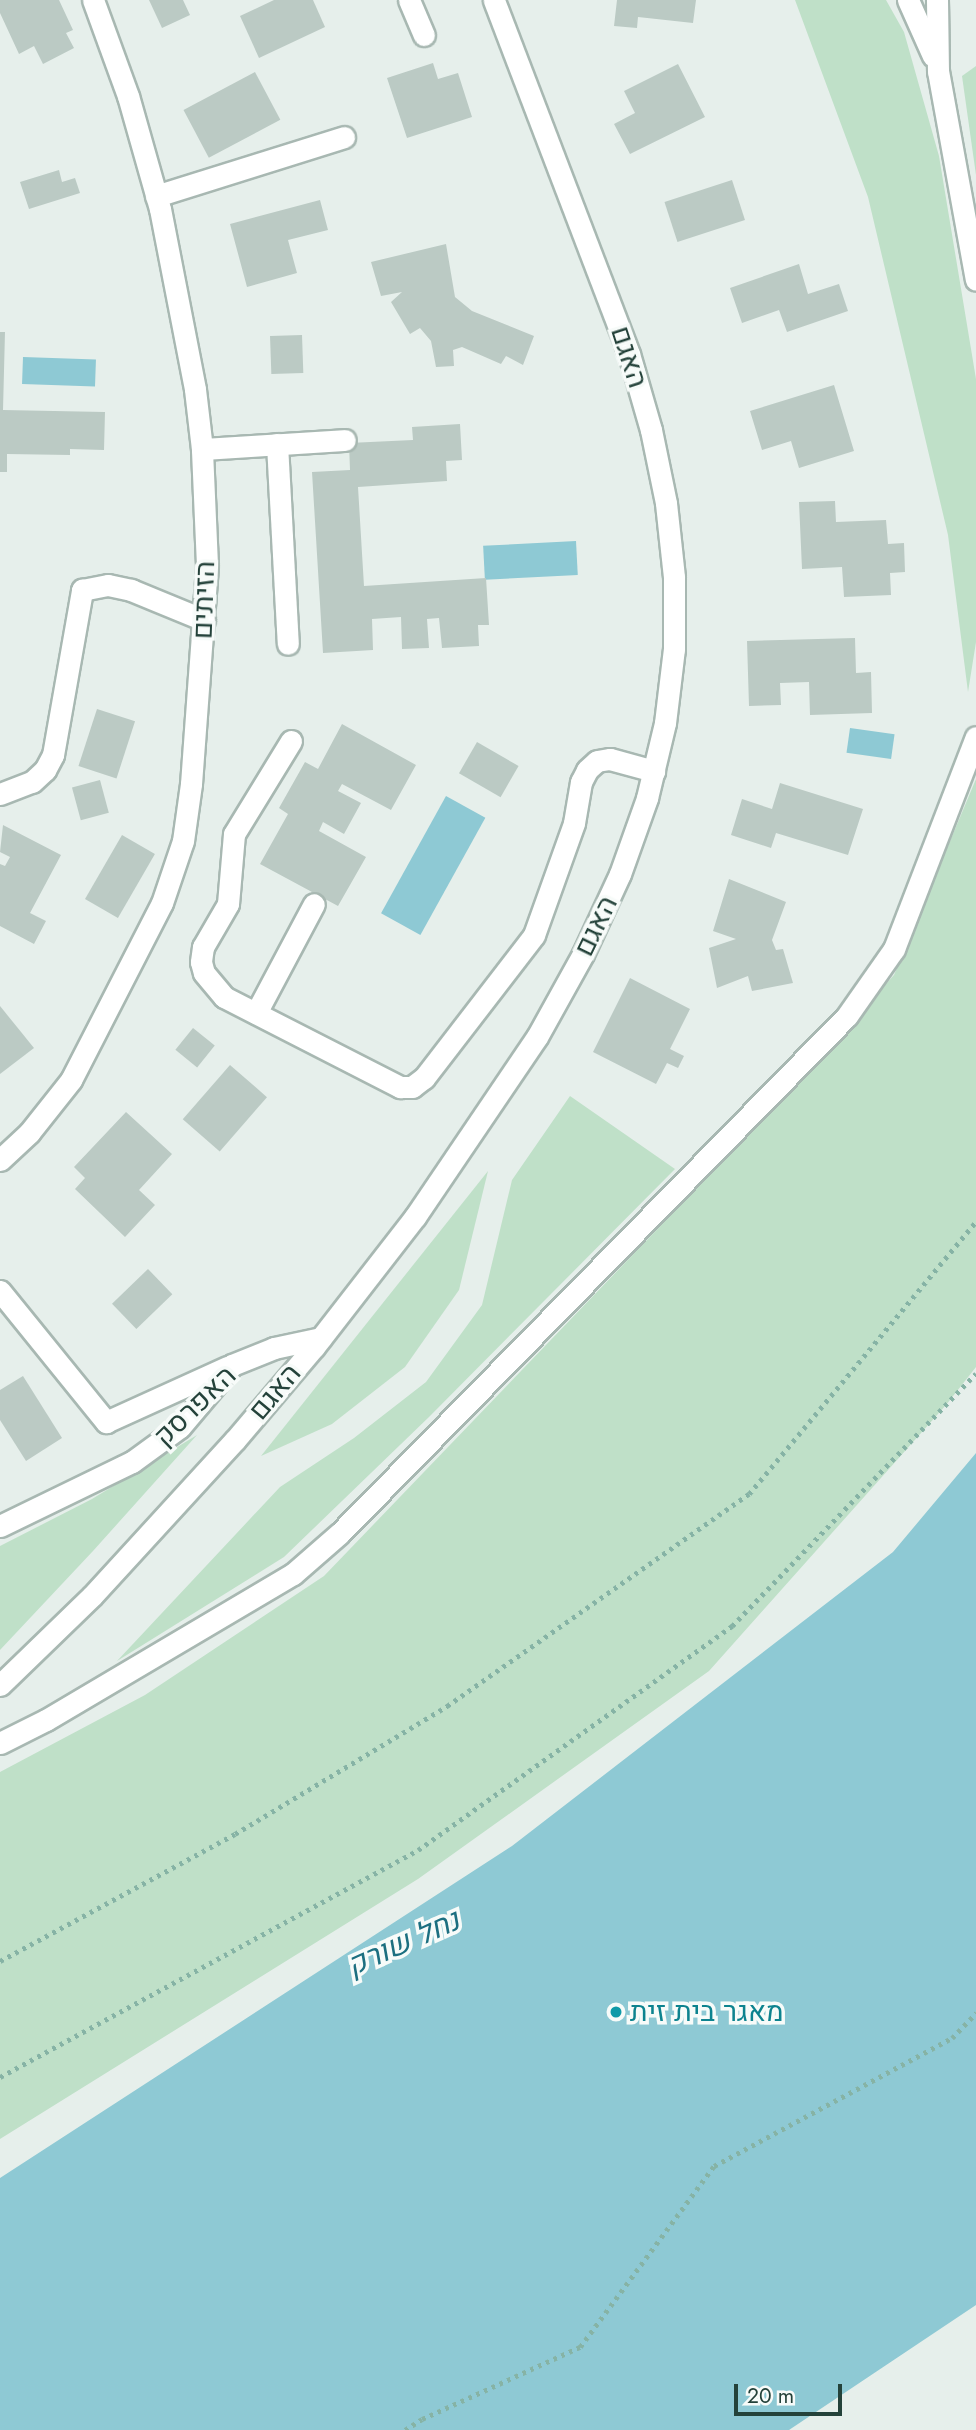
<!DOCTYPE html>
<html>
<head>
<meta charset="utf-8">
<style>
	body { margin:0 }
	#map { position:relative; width:976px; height:2430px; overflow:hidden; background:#e6efeb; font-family:Jost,Heebo,sans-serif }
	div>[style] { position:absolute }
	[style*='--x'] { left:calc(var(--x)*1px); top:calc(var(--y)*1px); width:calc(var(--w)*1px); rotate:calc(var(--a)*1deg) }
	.green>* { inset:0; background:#bfe0c8 }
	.water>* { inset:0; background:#8ec9d4; transform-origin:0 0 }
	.building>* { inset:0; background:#bbcac4; transform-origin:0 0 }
	.path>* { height:4.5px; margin-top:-2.25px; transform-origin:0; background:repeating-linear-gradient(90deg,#86b3a5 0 3.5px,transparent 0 8.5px) }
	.roads { filter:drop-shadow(2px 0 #a8b8b2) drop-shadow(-2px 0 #a8b8b2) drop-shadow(0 2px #a8b8b2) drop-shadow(0 -2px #a8b8b2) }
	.minor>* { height:21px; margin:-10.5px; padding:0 10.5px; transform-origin:10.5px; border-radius:10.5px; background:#fff }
	.dots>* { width:19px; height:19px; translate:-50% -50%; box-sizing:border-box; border:4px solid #f7fbf9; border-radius:50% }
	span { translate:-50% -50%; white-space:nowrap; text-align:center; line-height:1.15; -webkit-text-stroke:7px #f7fbf9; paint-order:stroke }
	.street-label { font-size:28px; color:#24423a }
	.culture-label { font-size:28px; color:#0d838f }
	.left { translate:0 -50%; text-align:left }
	.water-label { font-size:30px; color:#1c6f80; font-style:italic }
	.scale { position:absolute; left:734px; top:2384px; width:108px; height:32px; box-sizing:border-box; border:4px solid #24423a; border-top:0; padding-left:9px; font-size:21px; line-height:24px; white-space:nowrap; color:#24423a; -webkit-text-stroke:5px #f7fbf9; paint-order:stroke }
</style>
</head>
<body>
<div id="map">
	<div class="green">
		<i style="clip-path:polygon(795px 0,886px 0,904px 32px,939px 156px,976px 379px,976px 642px,968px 692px,948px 535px,868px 197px)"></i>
		<i style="clip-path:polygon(976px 66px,976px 175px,962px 76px)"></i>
		<i style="clip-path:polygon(976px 779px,976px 1367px,946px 1405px,709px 1671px,418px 1879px,0 2139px,0 1772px,145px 1695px,324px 1576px,768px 1114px,894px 975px)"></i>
		<i style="clip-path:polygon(570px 1096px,675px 1169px,429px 1417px,284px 1557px,117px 1661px,280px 1487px,354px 1438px,426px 1382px,482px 1305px,512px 1180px)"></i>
		<i style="clip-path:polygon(488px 1171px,459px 1290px,405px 1367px,332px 1424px,261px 1456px)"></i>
		<i style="clip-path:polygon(197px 1435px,93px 1551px,0 1650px,0 1546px,92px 1499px)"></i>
	</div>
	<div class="water">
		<i style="left:23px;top:357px;width:73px;height:27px;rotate:2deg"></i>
		<i style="left:576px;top:541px;width:34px;height:93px;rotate:87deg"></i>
		<i style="left:850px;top:728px;width:45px;height:25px;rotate:8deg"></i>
		<i style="left:446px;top:796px;width:45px;height:134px;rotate:29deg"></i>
		<i style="clip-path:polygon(976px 1453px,976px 2305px,789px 2430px,0 2430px,0 2178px,512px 1846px,893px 1552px)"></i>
	</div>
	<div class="building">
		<i style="clip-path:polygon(0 0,59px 0,73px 30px,66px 33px,74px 48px,43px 64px,34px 46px,19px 54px,0 13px)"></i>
		<i style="clip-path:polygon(149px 0,183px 0,190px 15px,162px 28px)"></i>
		<i style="clip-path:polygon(274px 0,313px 0,325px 27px,259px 58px,240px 16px)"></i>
		<i style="clip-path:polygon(617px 0,696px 0,693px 23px,638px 17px,637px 28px,614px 26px)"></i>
		<i style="clip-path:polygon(433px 63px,438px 79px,458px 73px,472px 117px,407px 138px,387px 78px)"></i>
		<i style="clip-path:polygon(678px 64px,705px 117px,630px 154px,614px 124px,635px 113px,624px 91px)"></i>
		<i style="left:255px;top:72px;width:54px;height:81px;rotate:62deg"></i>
		<i style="clip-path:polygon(59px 170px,62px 182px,75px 178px,80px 193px,29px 209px,20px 182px)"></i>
		<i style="left:732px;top:180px;width:42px;height:71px;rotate:72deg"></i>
		<i style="clip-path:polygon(320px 200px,328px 230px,288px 240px,297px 273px,247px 287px,230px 224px)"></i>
		<i style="clip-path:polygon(446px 244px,455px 297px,472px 311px,534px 336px,523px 365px,506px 356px,501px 364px,462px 347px,453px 350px,454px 366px,436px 367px,431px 341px,420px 328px,410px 334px,391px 302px,402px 292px,381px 296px,371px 262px)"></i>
		<i style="clip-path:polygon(799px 264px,808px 294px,839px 284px,848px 311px,787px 332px,779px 310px,742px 323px,730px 288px)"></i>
		<i style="clip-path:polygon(0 332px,5px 332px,3px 410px,105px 412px,104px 450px,70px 449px,70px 455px,7px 454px,7px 472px,0 472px)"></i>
		<i style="left:302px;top:335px;width:38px;height:32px;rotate:88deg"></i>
		<i style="clip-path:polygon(834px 385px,854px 451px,799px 468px,791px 441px,762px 450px,750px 411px)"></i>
		<i style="clip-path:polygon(460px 424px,462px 460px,446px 461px,447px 481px,358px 487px,364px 586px,486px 578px,489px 625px,478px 625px,479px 646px,442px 648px,439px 618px,427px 619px,429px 648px,402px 649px,401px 617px,372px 619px,373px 650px,323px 653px,312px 472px,350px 470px,349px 443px,413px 440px,412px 427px)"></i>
		<i style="clip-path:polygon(835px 501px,836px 522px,886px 520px,888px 544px,904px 543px,905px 572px,890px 573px,891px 595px,844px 597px,842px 567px,802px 569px,799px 502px)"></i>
		<i style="clip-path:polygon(855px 638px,856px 673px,871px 672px,872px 713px,810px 715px,809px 682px,780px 683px,781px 705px,749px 706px,747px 641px)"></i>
		<i style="left:97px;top:709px;width:40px;height:60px;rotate:18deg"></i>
		<i style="clip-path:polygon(342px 724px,416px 765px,391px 810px,342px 784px,338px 791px,361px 803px,344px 834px,323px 822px,319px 831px,366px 857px,338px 906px,260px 864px,288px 814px,279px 808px,305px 762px,318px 769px)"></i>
		<i style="left:477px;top:742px;width:48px;height:36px;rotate:30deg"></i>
		<i style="left:100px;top:780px;width:34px;height:29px;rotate:75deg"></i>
		<i style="clip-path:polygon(780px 783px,863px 809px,848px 855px,776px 833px,771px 848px,731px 835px,742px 799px,772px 809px)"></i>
		<i style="clip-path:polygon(3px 825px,61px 855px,30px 913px,46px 921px,34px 944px,0 926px,0 864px,5px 866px,10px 857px,0 852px)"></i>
		<i style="left:122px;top:835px;width:38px;height:74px;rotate:30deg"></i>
		<i style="clip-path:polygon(729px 879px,786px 902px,772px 940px,776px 950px,783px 949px,793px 983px,752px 991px,748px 976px,717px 988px,709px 948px,736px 939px,713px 931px)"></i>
		<i style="clip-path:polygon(630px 978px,690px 1009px,670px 1049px,684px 1056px,678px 1068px,667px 1063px,656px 1084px,593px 1052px)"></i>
		<i style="clip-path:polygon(0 1006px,34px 1048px,0 1074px)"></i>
		<i style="left:193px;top:1028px;width:28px;height:28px;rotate:39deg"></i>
		<i style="left:230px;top:1065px;width:49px;height:72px;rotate:41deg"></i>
		<i style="clip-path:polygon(126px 1112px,172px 1154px,139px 1190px,155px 1205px,125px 1237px,75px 1189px,85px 1178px,74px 1167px)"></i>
		<i style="left:148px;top:1269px;width:35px;height:50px;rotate:46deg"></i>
		<i style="clip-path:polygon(23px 1376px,62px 1438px,26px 1461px,0 1420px,0 1390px)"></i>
	</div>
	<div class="path">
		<i style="--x:0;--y:1961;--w:267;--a:-28.4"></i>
		<i style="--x:235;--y:1834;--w:248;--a:-31.1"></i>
		<i style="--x:447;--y:1706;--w:369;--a:-35.1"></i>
		<i style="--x:749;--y:1494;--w:354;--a:-50.2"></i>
		<i style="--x:0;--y:2077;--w:476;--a:-28.5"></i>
		<i style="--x:418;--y:1850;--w:386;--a:-35.5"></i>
		<i style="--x:732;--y:1626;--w:351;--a:-46"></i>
		<i style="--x:405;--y:2430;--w:20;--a:-33"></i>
		<i style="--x:422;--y:2419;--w:174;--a:-24.5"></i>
		<i style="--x:580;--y:2347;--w:225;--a:-53.5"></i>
		<i style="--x:714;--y:2166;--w:270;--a:-28.3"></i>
		<i style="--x:952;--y:2038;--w:35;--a:-46"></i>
	</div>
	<div class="roads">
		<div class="minor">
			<i style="--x:409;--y:0;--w:38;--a:67"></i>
			<i style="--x:908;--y:0;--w:61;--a:65.9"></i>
			<i style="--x:937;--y:0;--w:71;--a:89.2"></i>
			<i style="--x:938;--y:71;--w:212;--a:79.7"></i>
			<i style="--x:156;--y:196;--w:197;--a:-17.4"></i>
			<i style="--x:277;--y:444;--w:200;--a:86.9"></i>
			<i style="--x:202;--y:449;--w:143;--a:-3.6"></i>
			<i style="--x:291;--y:741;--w:109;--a:121.5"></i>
			<i style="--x:234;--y:834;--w:70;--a:94.9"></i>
			<i style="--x:228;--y:904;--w:50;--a:120.2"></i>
			<i style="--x:203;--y:947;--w:15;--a:98"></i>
			<i style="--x:201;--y:962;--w:11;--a:75"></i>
			<i style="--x:204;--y:973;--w:31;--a:50"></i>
			<i style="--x:224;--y:997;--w:198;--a:27.1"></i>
			<i style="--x:400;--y:1087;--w:12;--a:0"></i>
			<i style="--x:412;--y:1087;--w:15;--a:-37"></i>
			<i style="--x:424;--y:1078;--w:180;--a:-52.4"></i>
			<i style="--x:534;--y:935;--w:119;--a:-70.3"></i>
			<i style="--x:574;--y:823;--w:42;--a:-80.3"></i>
			<i style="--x:581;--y:782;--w:13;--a:-63"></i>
			<i style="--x:587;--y:770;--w:13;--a:-42"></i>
			<i style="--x:597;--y:761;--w:13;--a:-9"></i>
			<i style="--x:610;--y:759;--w:46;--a:15.3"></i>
			<i style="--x:0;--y:794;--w:34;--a:-21"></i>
			<i style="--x:32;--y:782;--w:18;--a:-43"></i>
			<i style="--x:45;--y:770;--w:17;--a:-62"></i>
			<i style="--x:53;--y:755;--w:168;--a:-80"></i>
			<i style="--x:82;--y:590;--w:26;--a:-11"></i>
			<i style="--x:108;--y:585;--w:24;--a:12"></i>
			<i style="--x:131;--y:590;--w:79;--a:22.3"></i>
			<i style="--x:256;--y:1013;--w:123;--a:-62"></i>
			<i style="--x:0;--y:1160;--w:40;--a:-43"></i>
			<i style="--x:29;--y:1133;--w:68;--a:-51.6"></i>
			<i style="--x:71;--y:1080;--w:199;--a:-62.8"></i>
			<i style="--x:162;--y:903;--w:65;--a:-71.3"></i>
			<i style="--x:183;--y:841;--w:58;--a:-82"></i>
			<i style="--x:191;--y:784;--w:220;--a:-85.8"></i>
			<i style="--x:207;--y:565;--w:116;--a:-92.5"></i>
			<i style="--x:202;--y:449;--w:60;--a:-96.7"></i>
			<i style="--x:195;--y:389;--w:183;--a:-101"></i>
			<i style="--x:160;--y:209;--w:117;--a:-105.8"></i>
			<i style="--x:128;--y:96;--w:102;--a:-110"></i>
			<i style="--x:0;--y:1291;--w:169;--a:51"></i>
			<i style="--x:106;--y:1422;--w:133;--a:-24.4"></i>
			<i style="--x:0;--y:1526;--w:147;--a:-25.9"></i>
			<i style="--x:132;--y:1462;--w:59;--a:-36.1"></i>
			<i style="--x:180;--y:1427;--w:81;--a:-50"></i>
			<i style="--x:232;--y:1365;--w:45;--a:-22"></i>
			<i style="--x:274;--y:1348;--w:48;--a:-12"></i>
			<i style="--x:0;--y:1685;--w:128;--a:-44.1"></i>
			<i style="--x:92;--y:1596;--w:212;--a:-47.5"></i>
			<i style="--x:235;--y:1440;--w:122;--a:-49.7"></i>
			<i style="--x:314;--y:1347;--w:165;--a:-52.2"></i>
			<i style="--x:415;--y:1217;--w:217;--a:-55.9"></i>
			<i style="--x:537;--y:1037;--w:95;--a:-61"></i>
			<i style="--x:583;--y:954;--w:88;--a:-65.2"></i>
			<i style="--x:620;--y:874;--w:81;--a:-70.4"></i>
			<i style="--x:647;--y:798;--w:77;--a:-76.5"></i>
			<i style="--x:665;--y:723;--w:75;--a:-83.1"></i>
			<i style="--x:674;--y:649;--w:72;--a:-90"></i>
			<i style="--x:674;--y:577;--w:74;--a:-96.2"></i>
			<i style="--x:666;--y:503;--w:75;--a:-101.6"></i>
			<i style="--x:651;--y:430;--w:79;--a:-106.1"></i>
			<i style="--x:629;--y:354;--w:379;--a:-110.9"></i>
			<i style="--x:0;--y:1743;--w:51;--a:-26.6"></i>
			<i style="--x:46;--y:1720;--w:287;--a:-30.6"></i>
			<i style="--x:293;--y:1574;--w:62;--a:-41.1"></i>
			<i style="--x:340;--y:1533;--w:724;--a:-45.56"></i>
			<i style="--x:847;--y:1016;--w:82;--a:-55"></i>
			<i style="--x:894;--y:949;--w:227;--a:-68.9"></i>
		</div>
	</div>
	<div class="dots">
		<i style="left:616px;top:2012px;background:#0f9aa8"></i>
	</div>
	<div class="street-label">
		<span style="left:629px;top:357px;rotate:72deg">האגם</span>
		<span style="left:204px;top:600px;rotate:-88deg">הזיתים</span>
		<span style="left:596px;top:926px;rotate:-64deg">האגם</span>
		<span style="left:275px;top:1392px;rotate:-50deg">האגם</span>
		<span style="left:195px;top:1406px;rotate:-44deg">האפרסק</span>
	</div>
	<div class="culture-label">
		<span class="left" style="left:630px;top:2012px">מאגר בית זית</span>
	</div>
	<div class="water-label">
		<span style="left:403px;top:1943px;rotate:-24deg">נחל שורק</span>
	</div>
	<div class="scale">20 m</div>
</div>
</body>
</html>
